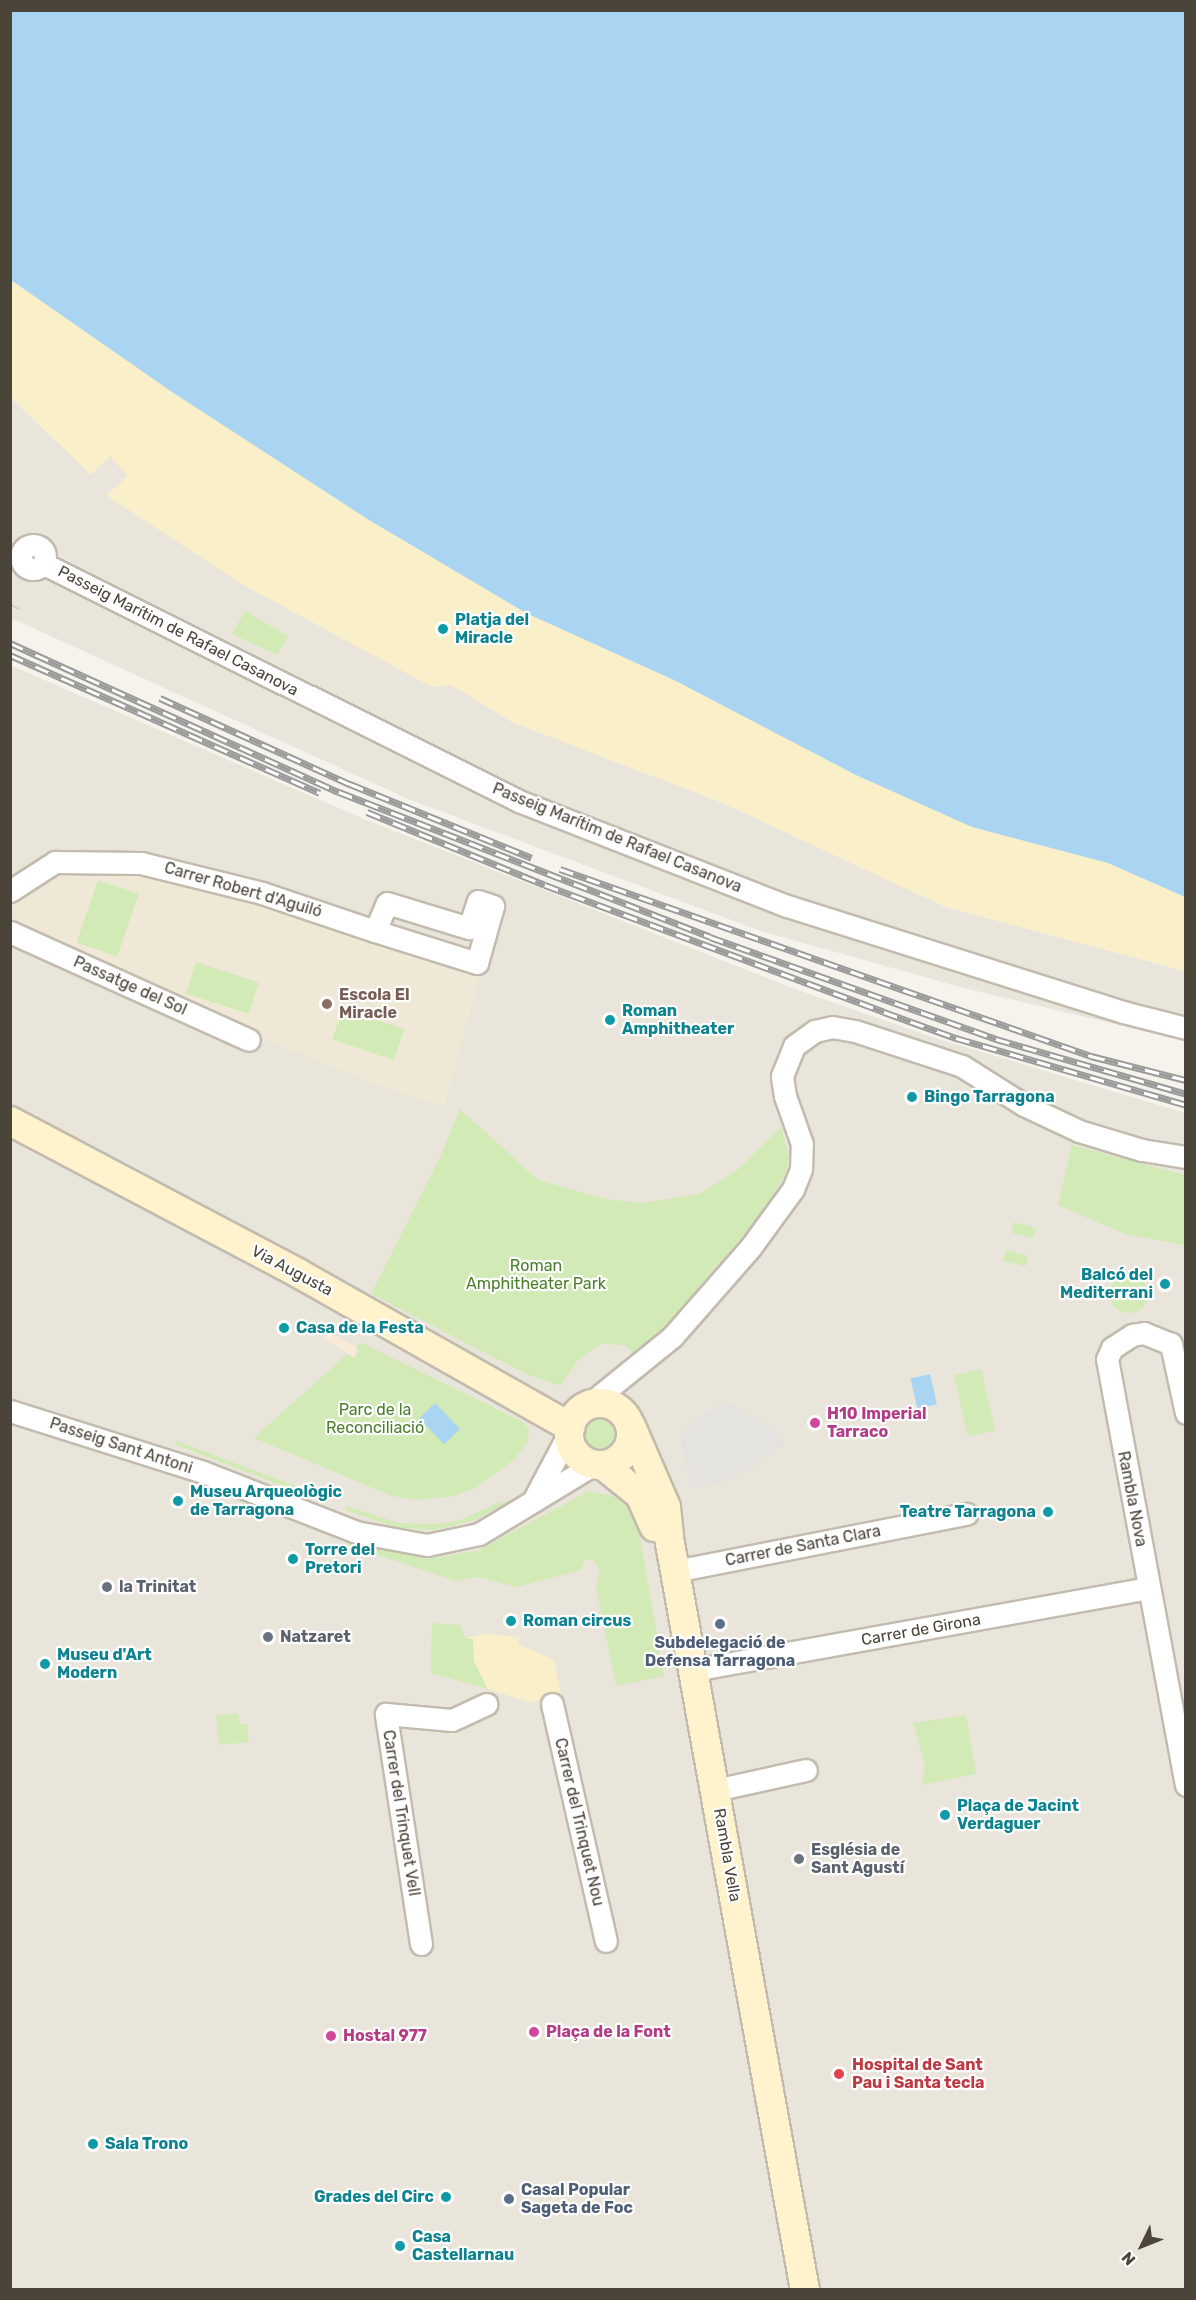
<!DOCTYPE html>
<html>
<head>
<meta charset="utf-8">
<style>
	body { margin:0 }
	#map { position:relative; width:1196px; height:2300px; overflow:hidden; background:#f6f3ec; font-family:Rubik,sans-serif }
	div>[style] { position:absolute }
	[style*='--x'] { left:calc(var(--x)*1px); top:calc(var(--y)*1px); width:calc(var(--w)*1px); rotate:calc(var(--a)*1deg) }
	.residential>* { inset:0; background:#eae5da }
	.commercial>* { inset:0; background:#f7ead8 }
	.education>* { inset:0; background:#efe8d6 }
	.green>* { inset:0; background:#d2eab5; transform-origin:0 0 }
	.round { border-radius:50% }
	.sand>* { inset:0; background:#f9efc9 }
	.parking>* { inset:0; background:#e5e3e0 }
	.water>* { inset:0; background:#a9d4f2; transform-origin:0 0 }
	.street-tunnel>* { height:21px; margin-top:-10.5px; transform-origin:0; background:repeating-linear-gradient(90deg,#d4d0c8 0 21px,transparent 0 31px) }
	.roads { filter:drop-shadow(2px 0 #c2bbae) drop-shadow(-2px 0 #c2bbae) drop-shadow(0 2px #c2bbae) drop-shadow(0 -2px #c2bbae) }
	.street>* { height:21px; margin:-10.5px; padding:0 10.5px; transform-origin:10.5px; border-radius:10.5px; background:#fff }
	.street>.ring { margin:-10.5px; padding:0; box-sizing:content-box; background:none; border:21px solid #fff; border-radius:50% }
	.secondary>* { height:28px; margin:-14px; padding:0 14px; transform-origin:14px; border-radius:14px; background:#fff3cd }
	.secondary>.ring { margin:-14px; padding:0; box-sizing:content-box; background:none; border:28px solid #fff3cd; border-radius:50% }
	.rail>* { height:7px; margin-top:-3.5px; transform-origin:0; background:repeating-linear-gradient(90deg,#fff 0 14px,#9a9a9a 0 28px); box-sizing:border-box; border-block:2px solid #9a9a9a }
	.dots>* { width:16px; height:16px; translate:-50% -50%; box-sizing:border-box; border:3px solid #fff; border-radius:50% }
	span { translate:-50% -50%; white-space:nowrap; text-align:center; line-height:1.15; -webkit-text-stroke:4.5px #fff; paint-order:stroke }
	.culture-label { font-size:16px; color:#0d838f; font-weight:700 }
	.left { translate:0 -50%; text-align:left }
	.right { translate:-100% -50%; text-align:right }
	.street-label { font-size:16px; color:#4b4439 }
	.education-label { font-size:16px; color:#785e54; font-weight:700 }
	.park-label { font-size:16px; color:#4a7f2a }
	.hotel-label { font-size:16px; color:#b23c85; font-weight:700 }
	.worship-label { font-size:16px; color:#5b616d; font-weight:700 }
	.service-label { font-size:16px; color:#4e5e75; font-weight:700 }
	.health-label { font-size:16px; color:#be3a42; font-weight:700 }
	.frame { position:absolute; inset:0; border:12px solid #4b4439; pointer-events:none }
	.north { position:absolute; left:1112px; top:2216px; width:60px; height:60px; -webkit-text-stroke:4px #fff; paint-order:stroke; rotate:227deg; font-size:16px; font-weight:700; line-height:24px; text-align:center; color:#4b4439 }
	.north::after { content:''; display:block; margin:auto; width:21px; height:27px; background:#4b4439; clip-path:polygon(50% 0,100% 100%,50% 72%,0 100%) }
</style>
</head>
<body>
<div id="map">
	<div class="residential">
		<i style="clip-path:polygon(10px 397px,91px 474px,110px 455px,129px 475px,107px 495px,452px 685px,512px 722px,723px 803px,946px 907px,1185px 971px,1185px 1041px,960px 987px,758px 930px,408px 799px,11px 618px)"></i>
		<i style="clip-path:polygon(10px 665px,364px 819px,795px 989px,932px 1037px,1185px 1113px,1185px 2289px,11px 2289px)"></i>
	</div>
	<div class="commercial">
		<i style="clip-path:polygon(326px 1331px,357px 1347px,355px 1358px,321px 1337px)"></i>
	</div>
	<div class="education">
		<i style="clip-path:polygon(70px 871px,155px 874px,480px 974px,444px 1107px,373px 1084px,93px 967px,96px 959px,11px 922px,10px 909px,18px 895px,49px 874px)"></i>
	</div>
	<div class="green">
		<i style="clip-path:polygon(245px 611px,288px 636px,277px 655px,232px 634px)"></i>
		<i style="left:98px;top:880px;width:43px;height:66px;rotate:19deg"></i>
		<i style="left:196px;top:962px;width:66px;height:33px;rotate:18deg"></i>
		<i style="left:343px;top:1008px;width:65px;height:33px;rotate:19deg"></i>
		<i style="clip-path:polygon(460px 1109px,538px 1180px,606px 1199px,641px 1203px,700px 1194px,737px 1170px,781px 1127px,789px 1156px,786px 1173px,760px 1216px,653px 1340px,634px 1354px,625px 1345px,601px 1344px,577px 1361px,561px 1386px,526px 1374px,371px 1294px,440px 1157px)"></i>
		<i style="clip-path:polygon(1072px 1145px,1185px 1175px,1185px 1245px,1125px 1234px,1058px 1205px)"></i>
		<i style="left:1014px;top:1222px;width:23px;height:11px;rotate:15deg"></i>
		<i style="left:1006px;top:1250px;width:23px;height:11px;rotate:15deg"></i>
		<i class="round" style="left:1110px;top:1275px;width:38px;height:38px"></i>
		<i style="clip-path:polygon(362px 1343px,523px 1422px,529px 1430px,528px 1441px,514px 1460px,475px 1488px,454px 1496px,415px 1500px,392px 1496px,254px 1438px,347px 1354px,355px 1358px,359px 1351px,356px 1346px)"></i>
		<i style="left:981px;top:1369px;width:63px;height:28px;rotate:77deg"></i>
		<i class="round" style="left:579px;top:1413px;width:42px;height:42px"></i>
		<i style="clip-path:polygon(177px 1441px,322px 1496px,320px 1500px,174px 1444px)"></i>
		<i style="clip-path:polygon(589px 1491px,616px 1497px,632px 1511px,638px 1526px,664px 1676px,616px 1686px,596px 1587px,600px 1570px,592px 1559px,585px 1560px,581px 1570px,516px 1587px,479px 1577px,456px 1581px,348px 1545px,348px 1538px,427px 1559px,477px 1551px)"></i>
		<i style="clip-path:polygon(502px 1501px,505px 1504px,475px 1520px,435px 1530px,398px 1528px,345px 1510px,346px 1506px,399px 1523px,436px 1524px,458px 1521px)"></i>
		<i style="clip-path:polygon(432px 1623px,460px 1625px,466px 1638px,473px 1639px,474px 1661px,488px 1689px,431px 1673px)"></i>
		<i style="clip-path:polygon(238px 1713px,240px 1724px,247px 1724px,249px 1742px,219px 1745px,216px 1715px)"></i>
		<i style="clip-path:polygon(966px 1715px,976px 1774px,922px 1785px,925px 1766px,913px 1723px)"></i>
	</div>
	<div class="sand">
		<i style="clip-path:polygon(10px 280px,369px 520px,526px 613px,676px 681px,972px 827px,1108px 863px,1185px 897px,1185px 971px,946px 907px,723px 803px,512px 722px,452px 685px,432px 687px,247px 587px,107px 496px,128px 475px,110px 456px,91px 475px,11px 397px)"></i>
		<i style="clip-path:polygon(485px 1634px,520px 1637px,518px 1644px,554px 1660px,561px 1696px,528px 1702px,488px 1689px,474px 1661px,473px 1639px,466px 1638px)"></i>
	</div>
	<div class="parking">
		<i style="clip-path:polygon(725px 1401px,765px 1422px,786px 1443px,746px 1471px,715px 1485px,690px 1488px,680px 1439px,693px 1421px)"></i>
	</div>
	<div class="water">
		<i style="clip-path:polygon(11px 10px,1185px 11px,1185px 897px,1108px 863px,972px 827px,856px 775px,676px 681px,526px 613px,369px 520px,172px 392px,11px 280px)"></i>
		<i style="left:930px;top:1374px;width:31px;height:20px;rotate:77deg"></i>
		<i style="left:435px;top:1403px;width:36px;height:22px;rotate:46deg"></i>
	</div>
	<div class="street-tunnel">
		<i style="--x:10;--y:605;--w:2;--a:-63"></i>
	</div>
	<div class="roads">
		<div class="street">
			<i class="ring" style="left:21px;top:545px;width:3px;height:3px"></i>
			<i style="--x:44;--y:564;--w:531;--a:26.52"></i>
			<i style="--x:519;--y:801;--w:288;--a:21.4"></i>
			<i style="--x:787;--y:906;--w:352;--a:17.5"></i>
			<i style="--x:1123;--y:1012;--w:65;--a:14.3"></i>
			<i style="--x:10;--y:891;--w:54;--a:-32.8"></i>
			<i style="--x:55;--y:862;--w:86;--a:0.7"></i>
			<i style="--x:141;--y:863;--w:125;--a:13.9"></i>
			<i style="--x:262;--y:893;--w:119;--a:18.6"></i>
			<i style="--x:478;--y:901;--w:16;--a:18"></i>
			<i style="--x:493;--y:906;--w:59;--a:105.7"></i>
			<i style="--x:477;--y:963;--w:107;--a:-162.6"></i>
			<i style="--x:375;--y:931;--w:30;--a:-67"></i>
			<i style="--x:387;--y:903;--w:86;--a:17"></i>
			<i style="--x:469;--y:928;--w:28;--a:-72"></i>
			<i style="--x:10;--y:932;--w:262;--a:24.3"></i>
			<i style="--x:588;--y:1405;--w:108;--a:-39"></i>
			<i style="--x:672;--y:1337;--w:118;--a:-48.8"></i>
			<i style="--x:750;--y:1248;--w:73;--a:-53.9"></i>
			<i style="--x:793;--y:1189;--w:22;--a:-68"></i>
			<i style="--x:801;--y:1169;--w:25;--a:-88"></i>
			<i style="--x:802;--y:1144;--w:51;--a:-109.5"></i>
			<i style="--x:785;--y:1096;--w:20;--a:-99"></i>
			<i style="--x:782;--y:1076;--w:32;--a:-68"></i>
			<i style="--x:794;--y:1046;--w:26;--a:-36"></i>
			<i style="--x:815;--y:1031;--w:17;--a:-13"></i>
			<i style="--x:832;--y:1027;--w:23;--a:10"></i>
			<i style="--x:855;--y:1031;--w:113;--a:18.1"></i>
			<i style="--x:962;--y:1066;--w:73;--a:32.2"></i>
			<i style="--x:1024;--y:1105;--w:61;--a:25.3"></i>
			<i style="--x:1079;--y:1131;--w:66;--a:16.8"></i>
			<i style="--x:1142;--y:1150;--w:45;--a:9"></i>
			<i style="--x:10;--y:1411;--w:202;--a:17.5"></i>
			<i style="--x:203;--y:1472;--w:164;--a:21.4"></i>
			<i style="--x:356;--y:1532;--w:72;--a:10.4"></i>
			<i style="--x:427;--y:1545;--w:53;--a:-11.9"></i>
			<i style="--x:479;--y:1534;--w:133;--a:-31.2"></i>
			<i style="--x:1186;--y:1413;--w:71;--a:-102.3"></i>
			<i style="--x:1171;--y:1344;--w:29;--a:-158"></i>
			<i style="--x:1144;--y:1333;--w:12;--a:171"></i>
			<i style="--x:1132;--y:1335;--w:24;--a:147"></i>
			<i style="--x:1112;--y:1348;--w:12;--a:114"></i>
			<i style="--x:1107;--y:1359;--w:433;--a:79.5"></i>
			<i style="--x:533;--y:1501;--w:77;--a:-62.1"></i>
			<i style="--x:675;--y:1571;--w:297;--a:-11.1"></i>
			<i style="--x:693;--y:1670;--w:463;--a:-10.2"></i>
			<i style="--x:552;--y:1704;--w:243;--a:77.2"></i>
			<i style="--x:715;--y:1790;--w:93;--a:-12.4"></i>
			<i style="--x:421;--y:1944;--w:233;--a:-98.7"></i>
			<i style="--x:386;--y:1714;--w:66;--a:5.2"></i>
			<i style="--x:452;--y:1720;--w:38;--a:-25"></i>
		</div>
		<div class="secondary">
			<i style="--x:10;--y:1121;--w:326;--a:27.8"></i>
			<i style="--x:298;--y:1273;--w:313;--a:29.5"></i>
			<i class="ring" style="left:569px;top:1403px;width:34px;height:34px"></i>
			<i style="--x:631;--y:1426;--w:88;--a:66.6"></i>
			<i style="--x:666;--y:1507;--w:31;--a:84"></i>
			<i style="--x:669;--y:1538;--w:764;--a:79.75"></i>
			<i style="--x:604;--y:1466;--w:46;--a:38.9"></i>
			<i style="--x:640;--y:1495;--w:35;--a:66"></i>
		</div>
	</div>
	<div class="rail">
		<i style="--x:10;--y:643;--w:361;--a:24.4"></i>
		<i style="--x:339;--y:792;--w:398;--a:21.3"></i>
		<i style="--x:710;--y:937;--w:304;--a:19.6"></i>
		<i style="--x:996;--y:1039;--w:198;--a:16.1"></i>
		<i style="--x:10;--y:655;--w:339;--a:24"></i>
		<i style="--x:160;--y:698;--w:209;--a:24.4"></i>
		<i style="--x:350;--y:784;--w:196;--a:22.1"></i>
		<i style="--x:367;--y:812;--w:192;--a:22.3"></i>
		<i style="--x:545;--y:885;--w:362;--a:20.5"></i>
		<i style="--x:884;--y:1012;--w:77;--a:19.9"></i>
		<i style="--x:956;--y:1038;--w:240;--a:16.2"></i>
		<i style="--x:560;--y:869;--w:563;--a:19.4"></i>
		<i style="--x:1091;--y:1056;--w:98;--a:14.2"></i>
	</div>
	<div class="dots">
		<i style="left:443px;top:629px;background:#0f9aa8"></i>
		<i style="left:327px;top:1004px;background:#8d6e63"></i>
		<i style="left:610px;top:1020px;background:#0f9aa8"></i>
		<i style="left:912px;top:1097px;background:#0f9aa8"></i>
		<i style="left:1165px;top:1284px;background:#0f9aa8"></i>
		<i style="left:284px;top:1328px;background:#0f9aa8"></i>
		<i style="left:815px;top:1423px;background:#d1479c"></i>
		<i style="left:178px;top:1501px;background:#0f9aa8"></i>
		<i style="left:1048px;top:1512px;background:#0f9aa8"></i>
		<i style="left:293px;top:1559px;background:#0f9aa8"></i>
		<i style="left:107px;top:1587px;background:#6b7280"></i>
		<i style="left:511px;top:1621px;background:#0f9aa8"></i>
		<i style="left:720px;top:1624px;background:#5c6f8a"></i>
		<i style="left:268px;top:1637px;background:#6b7280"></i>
		<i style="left:45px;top:1664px;background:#0f9aa8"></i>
		<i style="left:945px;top:1815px;background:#0f9aa8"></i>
		<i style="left:799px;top:1859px;background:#6b7280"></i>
		<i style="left:534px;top:2032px;background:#d1479c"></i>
		<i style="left:331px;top:2036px;background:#d1479c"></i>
		<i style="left:839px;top:2074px;background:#e0444e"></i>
		<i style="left:93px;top:2144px;background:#0f9aa8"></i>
		<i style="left:446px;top:2197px;background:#0f9aa8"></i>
		<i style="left:509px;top:2199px;background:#5c6f8a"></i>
		<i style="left:400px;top:2246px;background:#0f9aa8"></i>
	</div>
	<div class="culture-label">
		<span class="left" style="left:455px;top:629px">Platja del<br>Miracle</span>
		<span class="left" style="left:622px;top:1020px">Roman<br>Amphitheater</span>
		<span class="left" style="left:924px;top:1097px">Bingo Tarragona</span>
		<span class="right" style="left:1153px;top:1284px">Balcó del<br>Mediterrani</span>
		<span class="left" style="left:296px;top:1328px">Casa de la Festa</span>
		<span class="left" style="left:190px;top:1501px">Museu Arqueològic<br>de Tarragona</span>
		<span class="right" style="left:1036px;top:1512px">Teatre Tarragona</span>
		<span class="left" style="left:305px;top:1559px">Torre del<br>Pretori</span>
		<span class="left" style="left:523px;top:1621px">Roman circus</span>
		<span class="left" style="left:57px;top:1664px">Museu d'Art<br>Modern</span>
		<span class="left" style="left:957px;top:1815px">Plaça de Jacint<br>Verdaguer</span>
		<span class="left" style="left:105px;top:2144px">Sala Trono</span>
		<span class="right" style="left:434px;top:2197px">Grades del Circ</span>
		<span class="left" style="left:412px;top:2246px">Casa<br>Castellarnau</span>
	</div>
	<div class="street-label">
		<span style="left:178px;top:631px;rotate:27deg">Passeig Marítim de Rafael Casanova</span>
		<span style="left:617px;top:838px;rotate:22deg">Passeig Marítim de Rafael Casanova</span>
		<span style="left:243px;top:890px;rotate:16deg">Carrer Robert d'Aguiló</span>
		<span style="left:130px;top:986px;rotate:24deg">Passatge del Sol</span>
		<span style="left:292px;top:1271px;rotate:28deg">Via Augusta</span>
		<span style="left:121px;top:1446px;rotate:18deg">Passeig Sant Antoni</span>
		<span style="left:1132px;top:1499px;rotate:79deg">Rambla Nova</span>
		<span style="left:803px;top:1546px;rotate:-11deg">Carrer de Santa Clara</span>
		<span style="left:921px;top:1630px;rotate:-10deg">Carrer de Girona</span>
		<span style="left:401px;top:1813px;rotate:81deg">Carrer del Trinquet Vell</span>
		<span style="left:579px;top:1822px;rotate:77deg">Carrer del Trinquet Nou</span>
		<span style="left:727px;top:1855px;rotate:80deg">Rambla Vella</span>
	</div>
	<div class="education-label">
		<span class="left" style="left:339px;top:1004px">Escola El<br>Miracle</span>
	</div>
	<div class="park-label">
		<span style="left:536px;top:1275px">Roman<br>Amphitheater Park</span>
		<span style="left:375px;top:1419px">Parc de la<br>Reconciliació</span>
	</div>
	<div class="hotel-label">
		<span class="left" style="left:827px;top:1423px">H10 Imperial<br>Tarraco</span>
		<span class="left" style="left:546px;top:2032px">Plaça de la Font</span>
		<span class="left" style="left:343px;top:2036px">Hostal 977</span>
	</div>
	<div class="worship-label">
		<span class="left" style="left:119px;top:1587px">la Trinitat</span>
		<span class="left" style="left:280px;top:1637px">Natzaret</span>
		<span class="left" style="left:811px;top:1859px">Església de<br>Sant Agustí</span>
	</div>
	<div class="service-label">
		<span style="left:720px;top:1652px">Subdelegació de<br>Defensa Tarragona</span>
		<span class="left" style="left:521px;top:2199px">Casal Popular<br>Sageta de Foc</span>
	</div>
	<div class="health-label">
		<span class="left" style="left:852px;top:2074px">Hospital de Sant<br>Pau i Santa tecla</span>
	</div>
	<div class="frame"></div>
	<div class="north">N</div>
</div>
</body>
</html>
